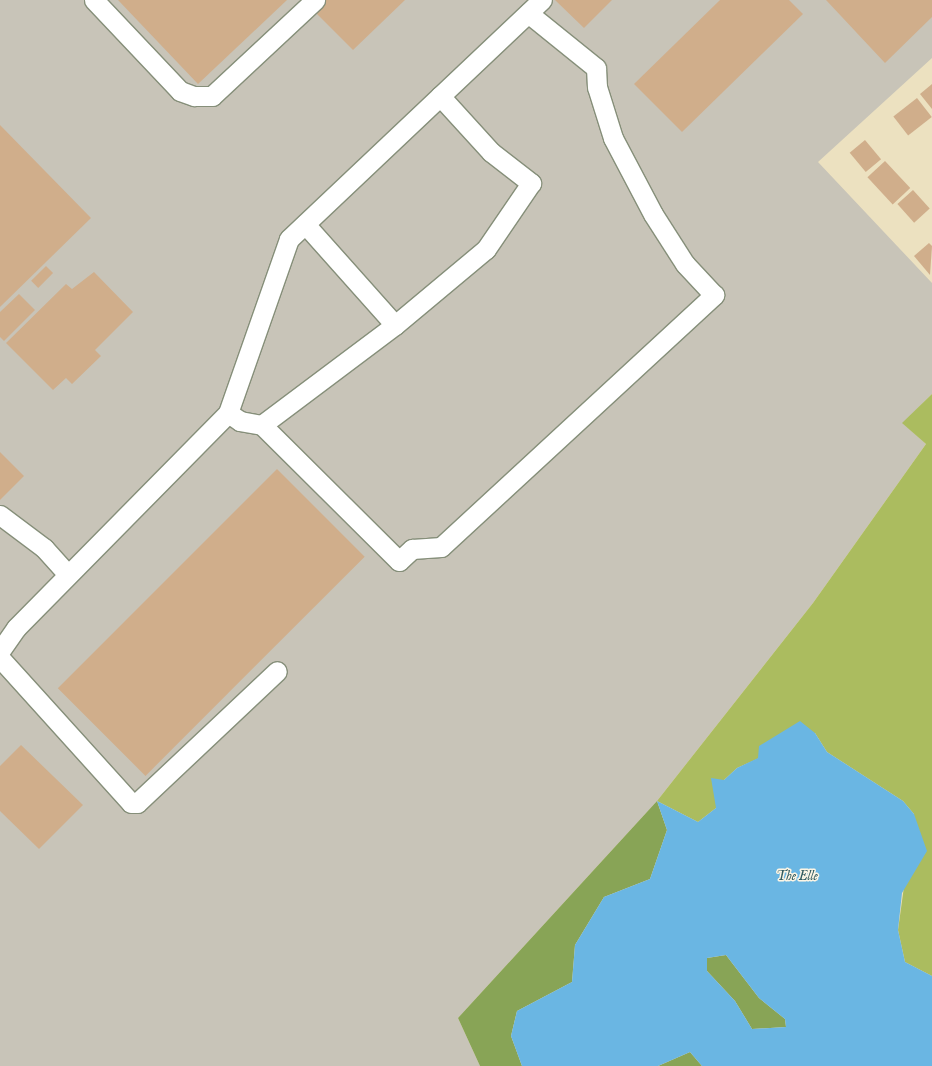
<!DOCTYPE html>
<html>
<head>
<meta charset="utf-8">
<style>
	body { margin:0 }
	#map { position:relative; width:932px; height:1066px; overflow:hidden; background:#ece1c0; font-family:"IM FELL English",serif }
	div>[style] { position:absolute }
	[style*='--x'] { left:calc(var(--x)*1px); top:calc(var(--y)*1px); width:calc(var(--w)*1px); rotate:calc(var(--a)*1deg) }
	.industrial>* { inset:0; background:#c8c4b8 }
	.green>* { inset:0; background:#abbc5f }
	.forest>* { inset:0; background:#88a456 }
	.water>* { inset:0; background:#6ab6e3 }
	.building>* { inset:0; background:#d0ae8b; transform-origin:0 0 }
	.roads { filter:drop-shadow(1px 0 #868f7a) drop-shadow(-1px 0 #868f7a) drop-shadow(0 1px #868f7a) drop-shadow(0 -1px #868f7a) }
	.minor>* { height:19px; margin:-9.5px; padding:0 9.5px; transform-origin:9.5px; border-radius:9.5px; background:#fff }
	span { translate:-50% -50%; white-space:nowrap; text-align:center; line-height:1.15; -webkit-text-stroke:3px #fcf5e5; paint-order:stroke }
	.water-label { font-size:13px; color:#325b60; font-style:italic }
</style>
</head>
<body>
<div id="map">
	<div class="industrial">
		<i style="clip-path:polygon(0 0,932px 0,932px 58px,818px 162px,932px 283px,932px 394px,903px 423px,926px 444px,813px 603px,657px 801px,458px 1018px,480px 1066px,0 1066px)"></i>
	</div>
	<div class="green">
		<i style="clip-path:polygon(932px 394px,932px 976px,905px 962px,898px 930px,914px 814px,903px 801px,827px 752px,815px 733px,737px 768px,724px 780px,716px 808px,698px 822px,657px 801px,813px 603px,926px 444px,902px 423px)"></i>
	</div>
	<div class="forest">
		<i style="clip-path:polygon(657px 801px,667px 830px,650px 879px,604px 897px,575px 945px,572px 982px,517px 1011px,511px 1036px,522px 1066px,480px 1066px,458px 1018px)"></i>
		<i style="clip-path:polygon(726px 955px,759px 998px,785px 1019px,786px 1027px,752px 1029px,735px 1001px,707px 971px,707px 958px)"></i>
		<i style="clip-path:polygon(690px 1052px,702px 1066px,658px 1066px)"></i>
	</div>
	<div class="water">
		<i style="clip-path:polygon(evenodd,800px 721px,815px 733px,827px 752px,903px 801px,914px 814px,927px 851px,902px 893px,898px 930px,905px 962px,932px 976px,932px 1066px,702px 1066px,690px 1052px,658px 1066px,522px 1066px,511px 1036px,517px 1011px,572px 982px,575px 945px,604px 897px,650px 879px,667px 830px,657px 801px,698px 822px,716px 808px,711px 778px,724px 780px,737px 768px,758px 758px,759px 746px,800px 721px,726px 955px,759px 998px,785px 1019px,786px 1027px,752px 1029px,735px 1001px,707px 971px,707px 958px,726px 955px)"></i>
	</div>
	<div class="building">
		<i style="clip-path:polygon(118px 0,287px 0,198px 84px)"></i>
		<i style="clip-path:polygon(326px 0,405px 0,353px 50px,314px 11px)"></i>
		<i style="clip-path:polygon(555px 0,612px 0,584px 28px)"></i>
		<i style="clip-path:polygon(720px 0,789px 0,803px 14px,682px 132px,634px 84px)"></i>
		<i style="clip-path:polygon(826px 0,932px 0,932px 17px,885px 63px)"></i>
		<i style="clip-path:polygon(932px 84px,932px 109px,920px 94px)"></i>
		<i style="left:917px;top:98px;width:24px;height:30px;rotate:52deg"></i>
		<i style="clip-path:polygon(0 125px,91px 218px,0 307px)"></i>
		<i style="left:865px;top:140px;width:25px;height:20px;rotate:50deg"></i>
		<i style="left:885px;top:161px;width:37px;height:24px;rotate:47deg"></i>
		<i style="left:913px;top:190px;width:25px;height:21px;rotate:48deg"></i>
		<i style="clip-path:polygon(929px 243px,932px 246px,930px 275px,914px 256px)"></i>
		<i style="left:46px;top:266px;width:10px;height:21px;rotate:45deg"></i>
		<i style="clip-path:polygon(94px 272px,133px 312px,95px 350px,101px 356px,72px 384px,66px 378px,53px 390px,6px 343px,66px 284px,72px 289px)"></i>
		<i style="clip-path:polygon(19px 294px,35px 310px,4px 341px,0 337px,0 312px)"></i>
		<i style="clip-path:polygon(0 452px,24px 476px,0 500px)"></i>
		<i style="left:277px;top:469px;width:124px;height:310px;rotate:45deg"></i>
		<i style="clip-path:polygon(21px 745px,83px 805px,39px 849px,0 811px,0 766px)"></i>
	</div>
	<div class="roads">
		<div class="minor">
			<i style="--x:94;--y:0;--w:125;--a:46.6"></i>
			<i style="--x:180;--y:91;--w:15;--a:20"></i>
			<i style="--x:194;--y:96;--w:18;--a:0"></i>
			<i style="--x:212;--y:96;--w:141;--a:-43"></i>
			<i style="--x:440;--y:96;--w:76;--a:47.7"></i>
			<i style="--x:491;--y:152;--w:51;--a:37.8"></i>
			<i style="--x:531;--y:183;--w:80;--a:124.3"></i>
			<i style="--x:486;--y:249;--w:119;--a:140.1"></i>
			<i style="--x:395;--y:325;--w:166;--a:143.1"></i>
			<i style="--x:262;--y:425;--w:22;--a:-170"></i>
			<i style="--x:240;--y:421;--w:14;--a:-146"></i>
			<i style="--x:228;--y:413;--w:184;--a:-70.7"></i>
			<i style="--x:289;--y:239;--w:348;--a:-43.4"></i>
			<i style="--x:305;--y:224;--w:135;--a:48.3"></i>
			<i style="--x:262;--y:425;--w:193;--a:44.8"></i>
			<i style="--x:399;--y:561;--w:18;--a:-43"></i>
			<i style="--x:412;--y:549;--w:29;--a:-4"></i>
			<i style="--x:441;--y:547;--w:372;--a:-42.7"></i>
			<i style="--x:714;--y:295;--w:42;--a:-133.1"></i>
			<i style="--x:685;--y:264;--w:59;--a:-122.6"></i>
			<i style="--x:653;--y:214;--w:86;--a:-117.8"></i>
			<i style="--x:613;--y:138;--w:53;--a:-107.4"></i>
			<i style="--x:597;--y:87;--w:19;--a:-93"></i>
			<i style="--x:596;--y:68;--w:87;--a:-141"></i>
			<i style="--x:0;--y:515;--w:55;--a:36.9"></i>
			<i style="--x:44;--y:548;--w:36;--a:48"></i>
			<i style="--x:0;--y:651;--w:28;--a:-55"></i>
			<i style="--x:16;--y:628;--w:302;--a:-45.4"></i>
			<i style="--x:0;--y:658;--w:195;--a:47.9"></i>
			<i style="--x:131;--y:803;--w:6;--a:0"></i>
			<i style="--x:137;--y:803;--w:192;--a:-43.3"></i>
		</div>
	</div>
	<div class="water-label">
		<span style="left:797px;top:877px">The Elle</span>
	</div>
</div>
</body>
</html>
